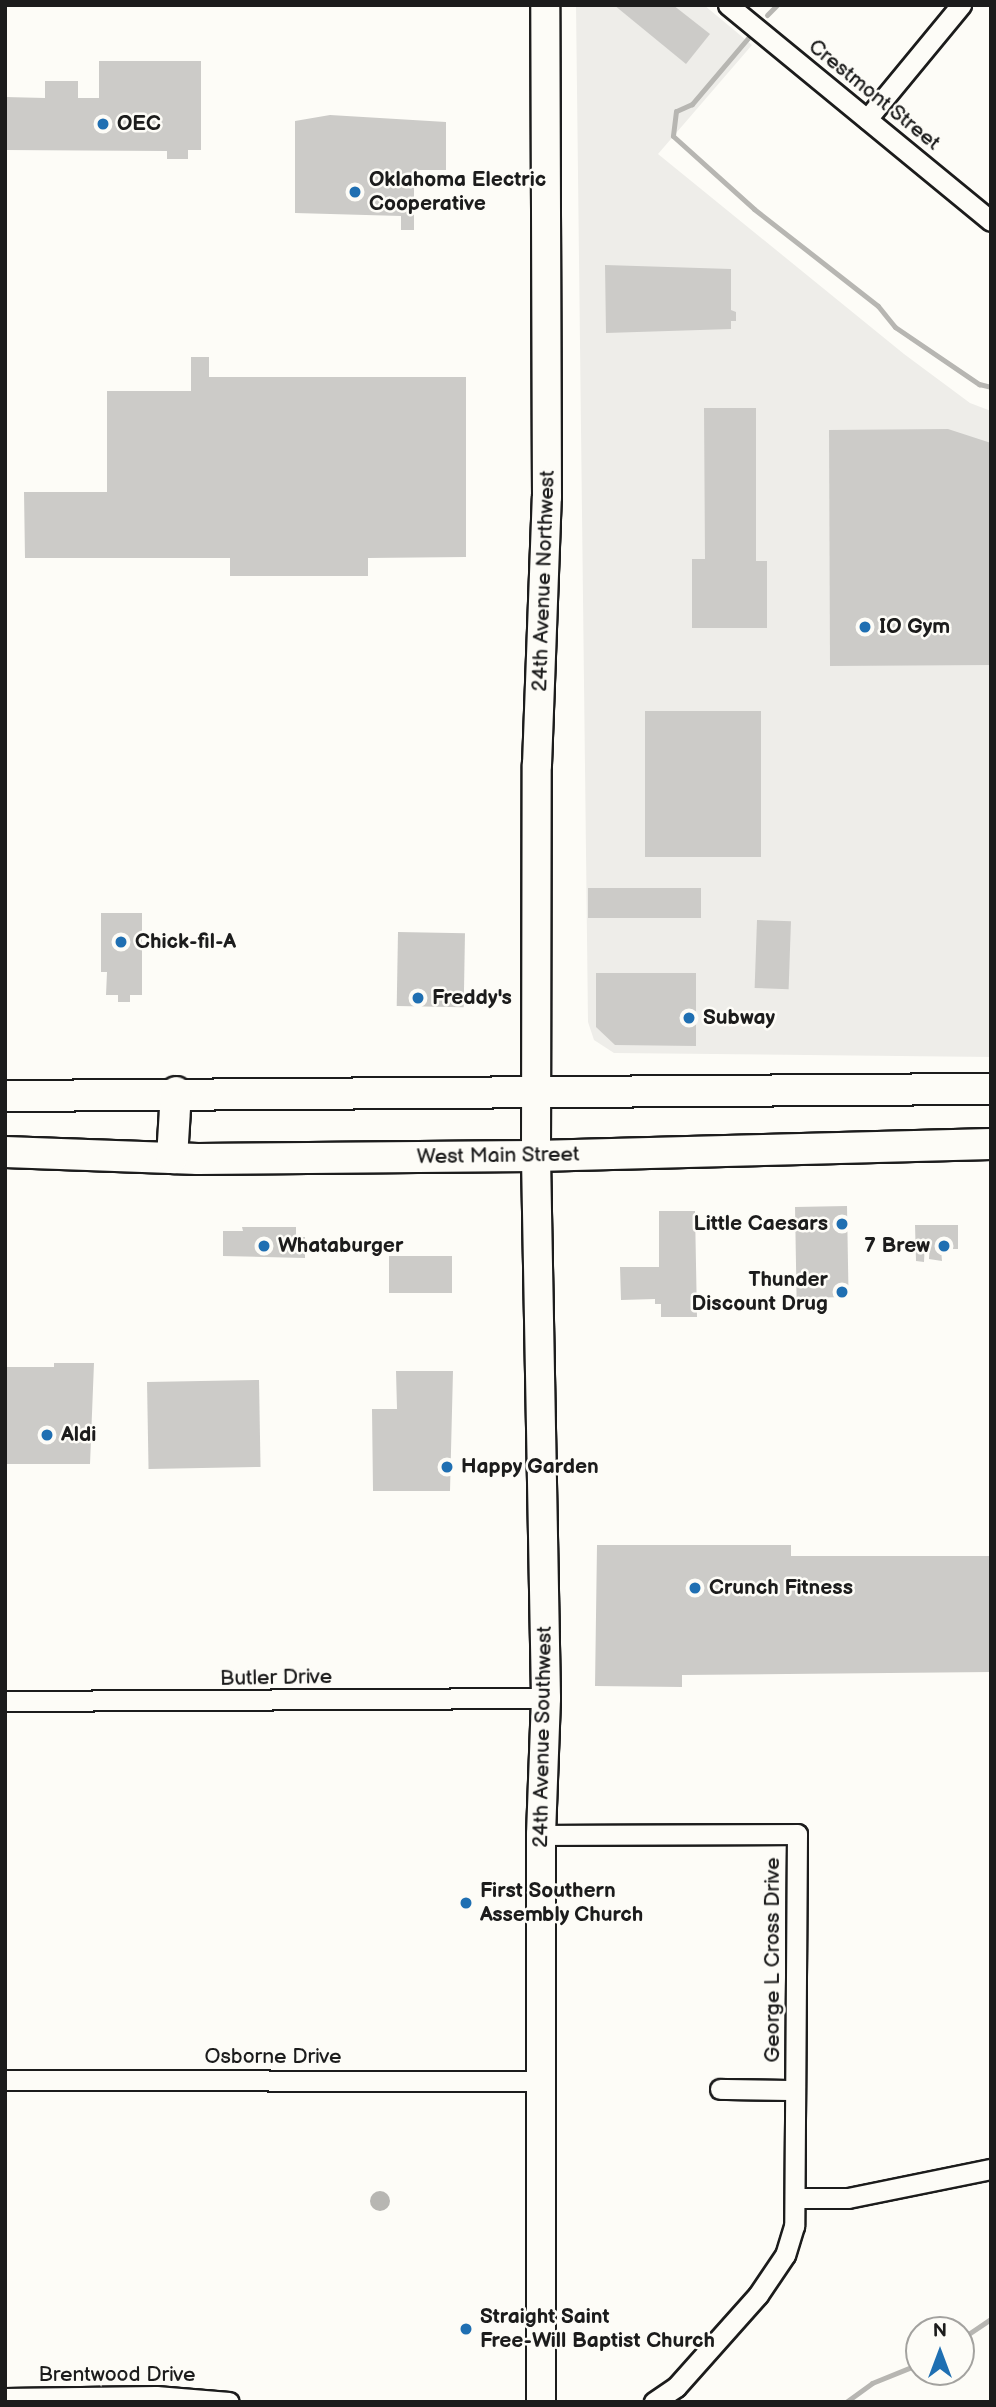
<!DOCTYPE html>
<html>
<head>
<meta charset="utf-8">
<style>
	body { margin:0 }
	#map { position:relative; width:996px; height:2407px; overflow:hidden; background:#fdfcf7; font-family:"Balsamiq Sans",sans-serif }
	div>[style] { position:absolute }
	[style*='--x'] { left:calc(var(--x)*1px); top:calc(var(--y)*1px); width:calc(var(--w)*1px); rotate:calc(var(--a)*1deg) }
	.built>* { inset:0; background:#eeede9 }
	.water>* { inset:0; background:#b7b6b2 }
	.round { border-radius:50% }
	.stream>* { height:5px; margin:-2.5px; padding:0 2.5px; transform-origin:2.5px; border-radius:2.5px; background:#b7b6b2 }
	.building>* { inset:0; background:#cccbc8; transform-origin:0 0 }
	.roads { filter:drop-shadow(2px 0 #1c1c1c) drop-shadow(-2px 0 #1c1c1c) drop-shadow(0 2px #1c1c1c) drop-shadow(0 -2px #1c1c1c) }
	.minor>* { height:19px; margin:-9.5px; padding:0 9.5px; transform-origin:9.5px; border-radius:9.5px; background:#fdfcf7 }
	.secondary>* { height:28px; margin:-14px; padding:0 14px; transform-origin:14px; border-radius:14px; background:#fdfcf7 }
	.primary>* { height:30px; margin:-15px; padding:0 15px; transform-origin:15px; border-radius:15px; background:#fdfcf7 }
	.dots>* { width:19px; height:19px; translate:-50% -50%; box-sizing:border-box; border:4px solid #fdfcf7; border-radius:50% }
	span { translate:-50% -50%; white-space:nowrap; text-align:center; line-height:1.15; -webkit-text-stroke:5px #fdfcf7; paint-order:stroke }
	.street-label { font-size:21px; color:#1c1c1c }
	.poi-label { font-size:21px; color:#1c1c1c; font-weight:700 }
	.left { translate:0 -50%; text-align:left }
	.right { translate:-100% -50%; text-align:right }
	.frame { position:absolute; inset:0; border:7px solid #1c1c1c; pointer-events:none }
	.north { position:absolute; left:905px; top:2316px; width:70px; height:70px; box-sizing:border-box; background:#fdfcf7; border:2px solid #a3a29f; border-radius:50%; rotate:0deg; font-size:19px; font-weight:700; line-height:28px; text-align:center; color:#1c1c1c }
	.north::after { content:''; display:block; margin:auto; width:24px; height:32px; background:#1f6fb2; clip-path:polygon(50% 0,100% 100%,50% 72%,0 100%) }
</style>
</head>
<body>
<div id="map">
	<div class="built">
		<i style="clip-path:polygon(576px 5px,704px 5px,752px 45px,658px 154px,904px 354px,970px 403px,991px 411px,991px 1057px,614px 1053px,594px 1040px,588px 1022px)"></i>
	</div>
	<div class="water">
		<i class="round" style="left:370px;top:2191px;width:20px;height:20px"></i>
	</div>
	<div class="stream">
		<i style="--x:767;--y:15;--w:14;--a:-45"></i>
		<i style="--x:748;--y:38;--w:87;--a:130.3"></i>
		<i style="--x:692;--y:104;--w:17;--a:156"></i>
		<i style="--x:676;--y:111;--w:25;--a:97"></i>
		<i style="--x:673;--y:136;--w:109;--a:42"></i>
		<i style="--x:754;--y:209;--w:157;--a:38"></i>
		<i style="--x:878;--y:306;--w:27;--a:51"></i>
		<i style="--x:895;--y:327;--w:102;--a:34.2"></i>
		<i style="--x:979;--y:384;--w:12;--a:14"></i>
		<i style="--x:961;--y:2339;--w:36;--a:-34"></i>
		<i style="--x:846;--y:2402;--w:32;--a:-36"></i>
		<i style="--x:872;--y:2383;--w:51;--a:-22"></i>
	</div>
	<div class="building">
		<i style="clip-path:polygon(614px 5px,673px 5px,710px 34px,686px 64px)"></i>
		<i style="clip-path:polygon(99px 61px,201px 61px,201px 150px,188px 150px,188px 159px,167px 159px,167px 151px,5px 150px,5px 97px,45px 98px,45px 81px,78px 81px,78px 98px,99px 98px)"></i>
		<i style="clip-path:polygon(330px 115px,446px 122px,446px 170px,414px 170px,414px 230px,401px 230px,401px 216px,295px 213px,295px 121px)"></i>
		<i style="clip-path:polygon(605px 265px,731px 269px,731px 310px,736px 312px,736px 321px,731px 321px,731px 329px,606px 333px)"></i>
		<i style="clip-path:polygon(191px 357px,209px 357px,209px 377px,466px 377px,466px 557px,368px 558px,368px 576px,230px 576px,230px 558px,25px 558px,24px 492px,107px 492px,107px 391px,191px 391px)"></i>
		<i style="clip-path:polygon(704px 408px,756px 408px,756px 561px,767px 561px,767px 628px,692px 628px,692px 559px,705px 559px)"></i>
		<i style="clip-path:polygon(948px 429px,991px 443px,991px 665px,830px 666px,829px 430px)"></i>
		<i style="left:645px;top:711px;width:116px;height:146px"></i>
		<i style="left:588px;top:888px;width:113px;height:30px"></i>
		<i style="clip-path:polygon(101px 913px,142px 913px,142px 995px,130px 995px,130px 1002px,118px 1002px,118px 995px,106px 995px,107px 972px,101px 972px)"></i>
		<i style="left:757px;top:920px;width:34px;height:68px;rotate:2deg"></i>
		<i style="left:398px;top:932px;width:67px;height:74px;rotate:1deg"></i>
		<i style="clip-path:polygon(596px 973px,696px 973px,696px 1046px,615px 1045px,596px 1027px)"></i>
		<i style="left:847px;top:1206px;width:91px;height:52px;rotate:89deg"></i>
		<i style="clip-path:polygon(659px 1211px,695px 1211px,697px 1317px,661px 1317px,661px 1304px,655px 1304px,655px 1299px,621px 1300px,620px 1267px,659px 1267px)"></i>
		<i style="clip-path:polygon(915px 1225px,958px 1225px,958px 1249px,941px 1249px,942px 1261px,929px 1259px,930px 1243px,925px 1242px,924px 1262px,916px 1261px)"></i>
		<i style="clip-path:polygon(242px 1227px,296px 1227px,296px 1237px,305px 1237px,305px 1258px,223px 1256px,223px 1231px,243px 1231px)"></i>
		<i style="left:389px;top:1256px;width:63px;height:37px"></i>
		<i style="clip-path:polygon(54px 1363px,94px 1363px,90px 1464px,5px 1464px,5px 1367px,54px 1367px)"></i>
		<i style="clip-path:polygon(396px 1371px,453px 1371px,450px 1491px,373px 1491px,372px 1409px,397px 1409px)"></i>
		<i style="left:259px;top:1380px;width:87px;height:112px;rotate:89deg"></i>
		<i style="clip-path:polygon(597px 1545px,791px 1545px,791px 1556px,991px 1556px,991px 1672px,682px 1675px,682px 1687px,595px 1686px)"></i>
	</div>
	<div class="roads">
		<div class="minor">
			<i style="--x:728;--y:5;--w:340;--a:39.4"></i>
			<i style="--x:867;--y:119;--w:148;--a:-50.5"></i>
			<i style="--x:5;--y:1701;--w:541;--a:-0.32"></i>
			<i style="--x:541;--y:1835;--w:256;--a:-0.2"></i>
			<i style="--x:797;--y:1834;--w:392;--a:90.4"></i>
			<i style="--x:794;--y:2226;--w:30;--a:107"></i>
			<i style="--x:785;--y:2255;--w:48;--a:124"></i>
			<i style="--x:758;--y:2295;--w:123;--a:131.7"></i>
			<i style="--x:676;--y:2387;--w:27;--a:146"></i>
			<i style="--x:5;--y:2080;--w:536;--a:0.11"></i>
			<i style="--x:720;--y:2089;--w:75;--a:0.8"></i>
			<i style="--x:797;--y:2198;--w:51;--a:0"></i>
			<i style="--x:848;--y:2198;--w:146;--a:-11.5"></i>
			<i style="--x:5;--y:2398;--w:151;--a:-0.8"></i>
			<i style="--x:156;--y:2396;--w:73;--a:4.7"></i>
		</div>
		<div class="secondary">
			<i style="--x:541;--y:2402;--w:567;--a:-90"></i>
			<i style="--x:541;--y:1835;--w:137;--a:-87.9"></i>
			<i style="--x:546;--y:1698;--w:542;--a:-91.06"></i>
			<i style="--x:536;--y:1156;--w:391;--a:-89.9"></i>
			<i style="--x:537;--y:765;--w:268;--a:-87.9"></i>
			<i style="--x:547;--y:497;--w:492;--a:-90.2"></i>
		</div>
		<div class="primary">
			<i style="--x:5;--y:1096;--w:986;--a:-0.41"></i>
			<i style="--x:5;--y:1152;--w:193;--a:2.1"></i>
			<i style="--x:198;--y:1159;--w:338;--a:-0.5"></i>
			<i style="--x:536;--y:1156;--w:455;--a:-1.5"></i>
			<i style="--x:172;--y:1158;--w:66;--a:-86.5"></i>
		</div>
	</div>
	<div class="dots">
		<i style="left:103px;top:124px;background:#1f6fb2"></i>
		<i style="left:355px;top:192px;background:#1f6fb2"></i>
		<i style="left:865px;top:627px;background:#1f6fb2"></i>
		<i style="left:121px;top:942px;background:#1f6fb2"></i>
		<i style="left:418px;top:998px;background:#1f6fb2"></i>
		<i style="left:689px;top:1018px;background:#1f6fb2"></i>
		<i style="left:842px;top:1224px;background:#1f6fb2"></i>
		<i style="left:264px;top:1246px;background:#1f6fb2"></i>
		<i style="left:944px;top:1246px;background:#1f6fb2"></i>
		<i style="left:842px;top:1292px;background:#1f6fb2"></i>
		<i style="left:47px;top:1435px;background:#1f6fb2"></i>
		<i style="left:447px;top:1467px;background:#1f6fb2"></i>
		<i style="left:695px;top:1588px;background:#1f6fb2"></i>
		<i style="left:466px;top:1903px;background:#1f6fb2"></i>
		<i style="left:466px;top:2329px;background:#1f6fb2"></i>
	</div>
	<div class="street-label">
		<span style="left:874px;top:95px;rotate:39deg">Crestmont Street</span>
		<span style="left:544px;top:581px;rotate:-88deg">24th Avenue Northwest</span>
		<span style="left:498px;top:1156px;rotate:-1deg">West Main Street</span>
		<span style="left:276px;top:1678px;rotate:-1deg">Butler Drive</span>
		<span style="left:543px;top:1737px;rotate:-89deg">24th Avenue Southwest</span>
		<span style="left:773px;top:1960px;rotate:-90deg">George L Cross Drive</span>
		<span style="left:273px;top:2057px">Osborne Drive</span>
		<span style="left:117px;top:2375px">Brentwood Drive</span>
	</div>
	<div class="poi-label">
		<span class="left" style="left:117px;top:124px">OEC</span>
		<span class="left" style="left:369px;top:192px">Oklahoma Electric<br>Cooperative</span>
		<span class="left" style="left:879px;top:627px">IO Gym</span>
		<span class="left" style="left:135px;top:942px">Chick-fil-A</span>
		<span class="left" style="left:432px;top:998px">Freddy's</span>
		<span class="left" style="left:703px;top:1018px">Subway</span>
		<span class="right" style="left:828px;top:1224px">Little Caesars</span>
		<span class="left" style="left:278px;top:1246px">Whataburger</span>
		<span class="right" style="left:930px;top:1246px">7 Brew</span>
		<span class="right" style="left:828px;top:1292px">Thunder<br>Discount Drug</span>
		<span class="left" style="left:61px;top:1435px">Aldi</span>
		<span class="left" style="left:461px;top:1467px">Happy Garden</span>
		<span class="left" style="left:709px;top:1588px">Crunch Fitness</span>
		<span class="left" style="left:480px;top:1903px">First Southern<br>Assembly Church</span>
		<span class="left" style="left:480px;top:2329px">Straight Saint<br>Free-Will Baptist Church</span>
	</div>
	<div class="frame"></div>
	<div class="north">N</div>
</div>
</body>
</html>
